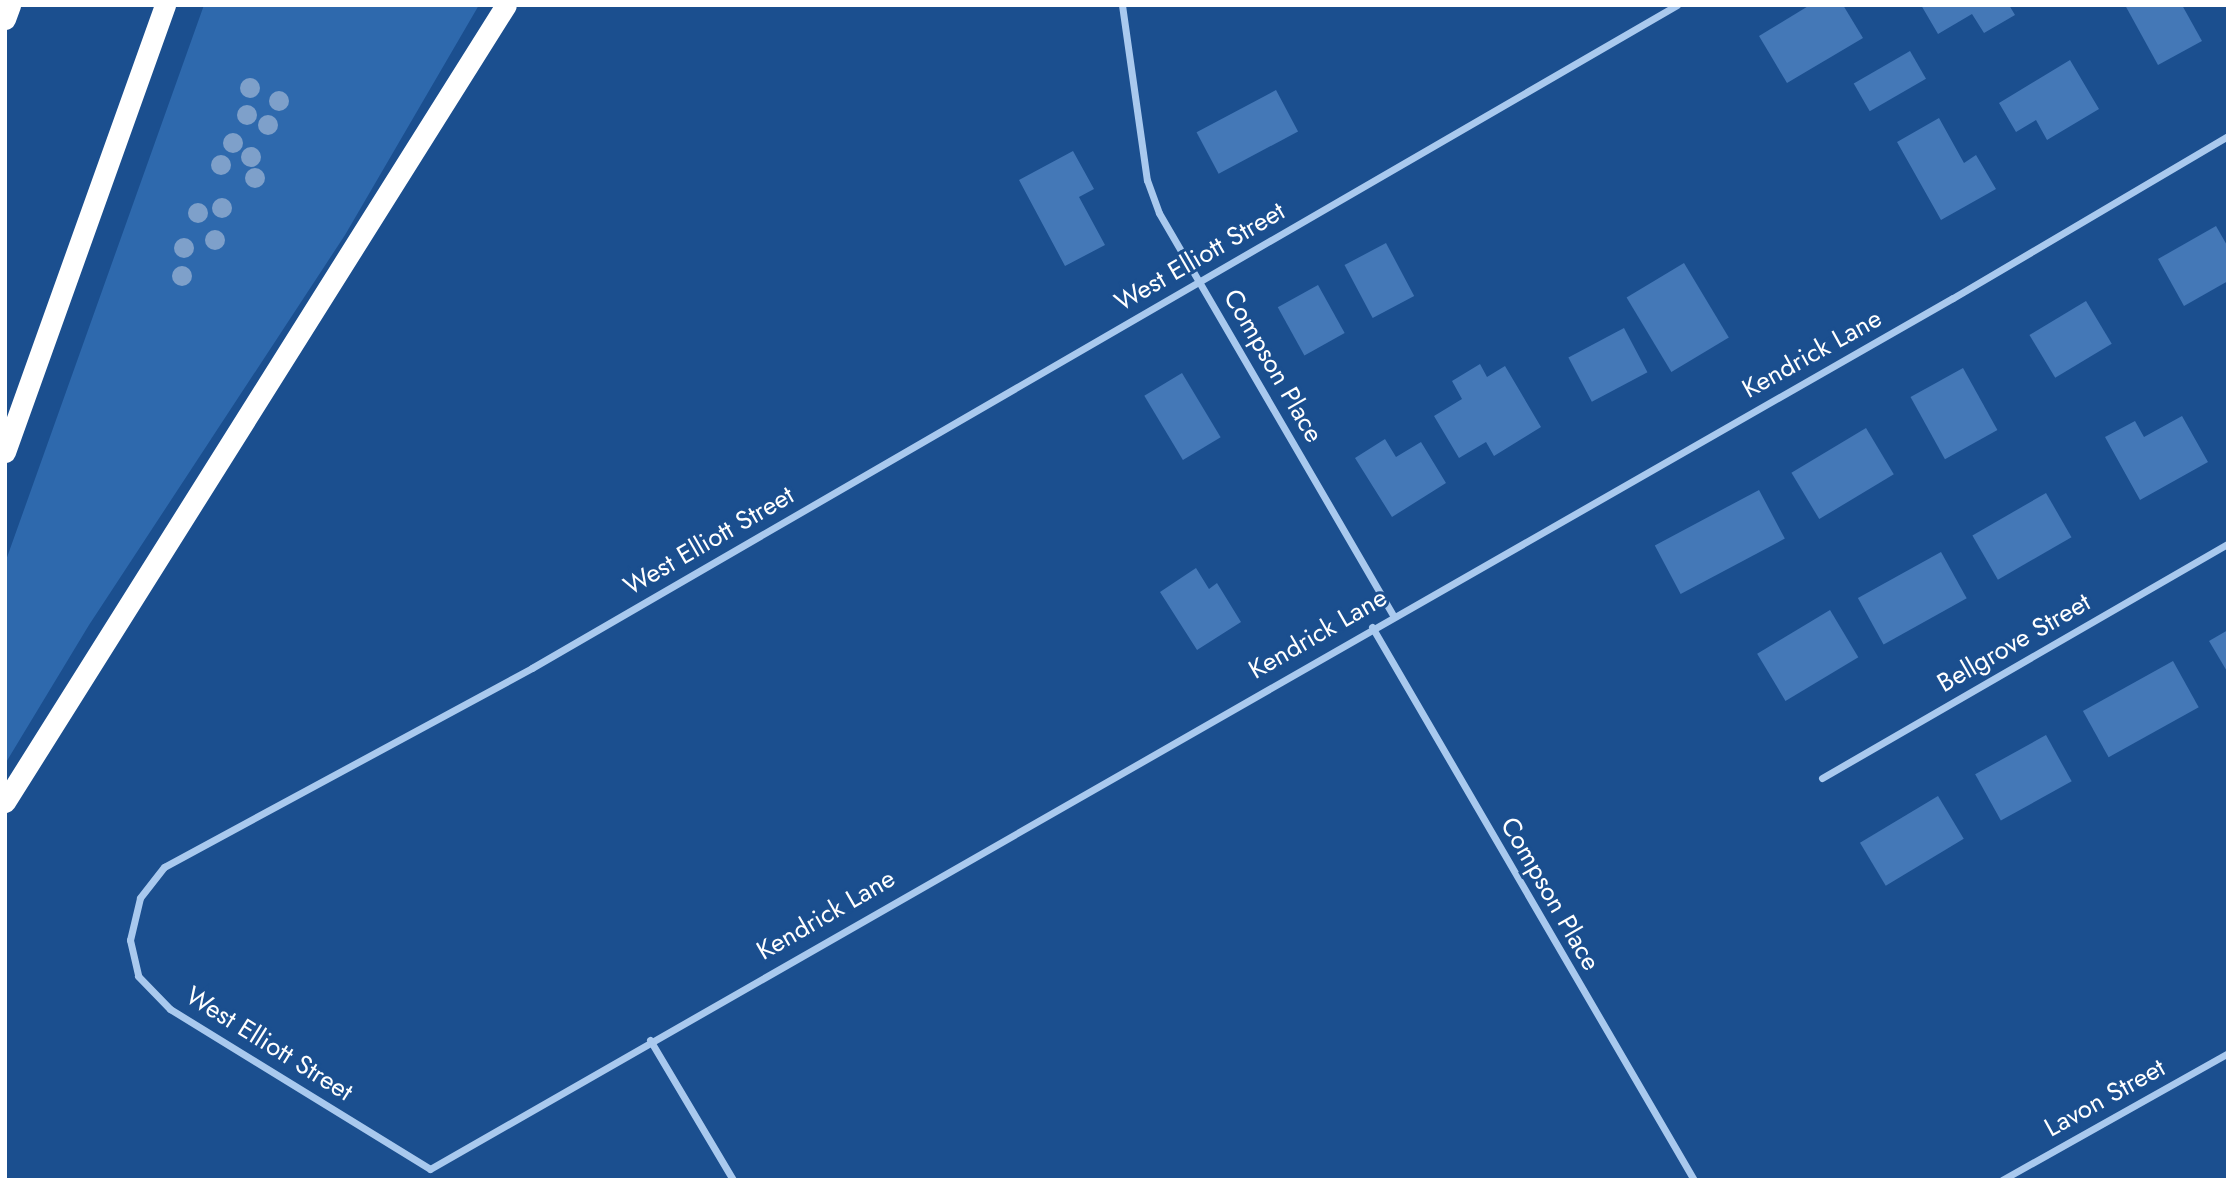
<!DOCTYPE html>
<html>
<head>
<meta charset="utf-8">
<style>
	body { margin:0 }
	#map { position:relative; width:2233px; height:1185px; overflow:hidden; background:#1b4f8f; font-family:Jost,sans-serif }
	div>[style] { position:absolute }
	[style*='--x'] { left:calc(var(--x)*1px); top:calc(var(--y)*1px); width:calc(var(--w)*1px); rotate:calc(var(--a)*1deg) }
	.green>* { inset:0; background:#2e69ad }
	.building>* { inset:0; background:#4478b7; transform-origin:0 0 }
	.minor>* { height:7px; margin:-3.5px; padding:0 3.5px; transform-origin:3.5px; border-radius:3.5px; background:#a9c9ee }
	.motorway>* { height:21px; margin:-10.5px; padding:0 10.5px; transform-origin:10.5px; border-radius:10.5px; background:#fff }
	.trees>* { width:20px; height:20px; margin:-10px; border-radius:50%; background:#7ea0ca }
	span { translate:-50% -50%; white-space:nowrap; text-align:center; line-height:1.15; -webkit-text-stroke:6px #1b4f8f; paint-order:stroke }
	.street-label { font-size:26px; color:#fff }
	.frame { position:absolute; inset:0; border:7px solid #fff; pointer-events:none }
</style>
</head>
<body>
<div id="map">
	<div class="green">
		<i style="clip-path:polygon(204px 5px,479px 5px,345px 235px,89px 625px,5px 764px,5px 563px)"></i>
	</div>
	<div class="building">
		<i style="clip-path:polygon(1810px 5px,1843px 5px,1863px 38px,1787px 83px,1759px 36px)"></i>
		<i style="clip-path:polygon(1921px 5px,2009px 5px,2015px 15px,1984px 33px,1972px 14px,1938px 34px)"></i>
		<i style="clip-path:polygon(2125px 5px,2182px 5px,2202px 41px,2158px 65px)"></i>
		<i style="left:1910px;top:51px;width:32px;height:65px;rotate:60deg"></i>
		<i style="clip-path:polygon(2070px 60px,2099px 109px,2047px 140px,2036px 120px,2016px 132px,1999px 103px)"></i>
		<i style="left:1276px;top:90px;width:47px;height:90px;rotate:62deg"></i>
		<i style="clip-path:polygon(1939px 118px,1964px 163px,1976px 155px,1996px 189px,1941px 220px,1897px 142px)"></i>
		<i style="clip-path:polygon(1073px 151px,1094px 189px,1079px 197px,1105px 245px,1065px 266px,1019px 180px)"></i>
		<i style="clip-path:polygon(2216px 226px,2228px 247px,2228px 281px,2184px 306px,2158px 259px)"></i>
		<i style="left:1386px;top:243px;width:60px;height:47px;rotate:62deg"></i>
		<i style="left:1684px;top:263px;width:87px;height:67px;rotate:59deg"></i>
		<i style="left:1318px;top:285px;width:55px;height:46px;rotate:61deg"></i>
		<i style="left:2086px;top:301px;width:50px;height:66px;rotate:59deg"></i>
		<i style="left:1624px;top:328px;width:50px;height:63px;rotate:62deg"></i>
		<i style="clip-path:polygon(1480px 364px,1487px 377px,1505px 366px,1541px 427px,1494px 456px,1486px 442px,1459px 458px,1434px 416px,1462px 399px,1452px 381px)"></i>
		<i style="left:1963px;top:368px;width:71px;height:60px;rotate:61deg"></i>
		<i style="left:1182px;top:373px;width:75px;height:44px;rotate:59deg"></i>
		<i style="clip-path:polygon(2182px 416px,2208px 462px,2140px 500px,2105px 437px,2135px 421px,2144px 437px)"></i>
		<i style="left:1866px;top:428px;width:54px;height:87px;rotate:59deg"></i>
		<i style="clip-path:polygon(1385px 439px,1396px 457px,1421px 442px,1446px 483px,1392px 517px,1355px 458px)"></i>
		<i style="left:1759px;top:490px;width:55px;height:118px;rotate:62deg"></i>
		<i style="left:2046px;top:493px;width:51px;height:85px;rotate:60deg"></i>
		<i style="left:1941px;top:552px;width:53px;height:95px;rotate:61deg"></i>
		<i style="clip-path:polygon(1196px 568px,1209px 589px,1217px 583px,1241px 622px,1197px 650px,1160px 592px)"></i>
		<i style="left:1830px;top:610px;width:55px;height:85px;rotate:59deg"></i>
		<i style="clip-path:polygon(2228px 630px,2228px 673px,2209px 641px)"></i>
		<i style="left:2173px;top:661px;width:53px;height:103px;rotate:61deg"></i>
		<i style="left:2046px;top:735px;width:53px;height:81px;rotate:61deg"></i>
		<i style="left:1938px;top:796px;width:50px;height:91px;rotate:59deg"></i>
	</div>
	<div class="minor">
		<i style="--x:1122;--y:5;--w:177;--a:81.9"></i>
		<i style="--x:1147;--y:180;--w:35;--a:70"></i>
		<i style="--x:1159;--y:213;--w:465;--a:59.8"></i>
		<i style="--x:1677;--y:5;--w:1323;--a:149.93"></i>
		<i style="--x:532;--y:668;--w:418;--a:151.6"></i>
		<i style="--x:164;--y:867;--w:39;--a:128"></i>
		<i style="--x:140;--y:898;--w:43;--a:103.4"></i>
		<i style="--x:130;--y:940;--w:37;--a:77"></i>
		<i style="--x:138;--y:976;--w:46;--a:45.9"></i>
		<i style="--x:170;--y:1009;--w:305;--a:31.6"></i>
		<i style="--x:430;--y:1169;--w:1754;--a:-29.77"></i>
		<i style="--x:1953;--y:298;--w:319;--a:-30.5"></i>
		<i style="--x:1372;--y:627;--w:640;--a:59.79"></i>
		<i style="--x:1822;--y:778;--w:469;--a:-30"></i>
		<i style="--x:650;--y:1040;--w:163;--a:59.3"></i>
		<i style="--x:2002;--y:1180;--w:259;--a:-29.3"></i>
	</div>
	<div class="motorway">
		<i style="--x:5;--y:19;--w:15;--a:-70"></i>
		<i style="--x:5;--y:452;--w:475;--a:-70.3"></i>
		<i style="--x:5;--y:802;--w:941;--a:-57.85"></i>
	</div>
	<div class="trees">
		<i style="left:250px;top:88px"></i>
		<i style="left:279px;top:101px"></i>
		<i style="left:247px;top:115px"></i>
		<i style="left:268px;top:125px"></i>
		<i style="left:233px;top:143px"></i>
		<i style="left:251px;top:157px"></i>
		<i style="left:221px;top:165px"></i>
		<i style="left:255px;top:178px"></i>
		<i style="left:222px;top:208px"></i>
		<i style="left:198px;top:213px"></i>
		<i style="left:215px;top:240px"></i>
		<i style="left:184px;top:248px"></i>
		<i style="left:182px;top:276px"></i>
	</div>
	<div class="street-label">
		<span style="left:1200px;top:257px;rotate:-30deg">West Elliott Street</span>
		<span style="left:1812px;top:354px;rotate:-29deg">Kendrick Lane</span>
		<span style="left:1273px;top:366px;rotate:60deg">Compson Place</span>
		<span style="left:709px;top:541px;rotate:-30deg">West Elliott Street</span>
		<span style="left:1318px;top:634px;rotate:-30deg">Kendrick Lane</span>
		<span style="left:2014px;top:643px;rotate:-30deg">Bellgrove Street</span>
		<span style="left:1550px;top:894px;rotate:60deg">Compson Place</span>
		<span style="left:826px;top:915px;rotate:-30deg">Kendrick Lane</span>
		<span style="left:269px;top:1044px;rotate:32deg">West Elliott Street</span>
		<span style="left:2105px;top:1098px;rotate:-29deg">Lavon Street</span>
	</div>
	<div class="frame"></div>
</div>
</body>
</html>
